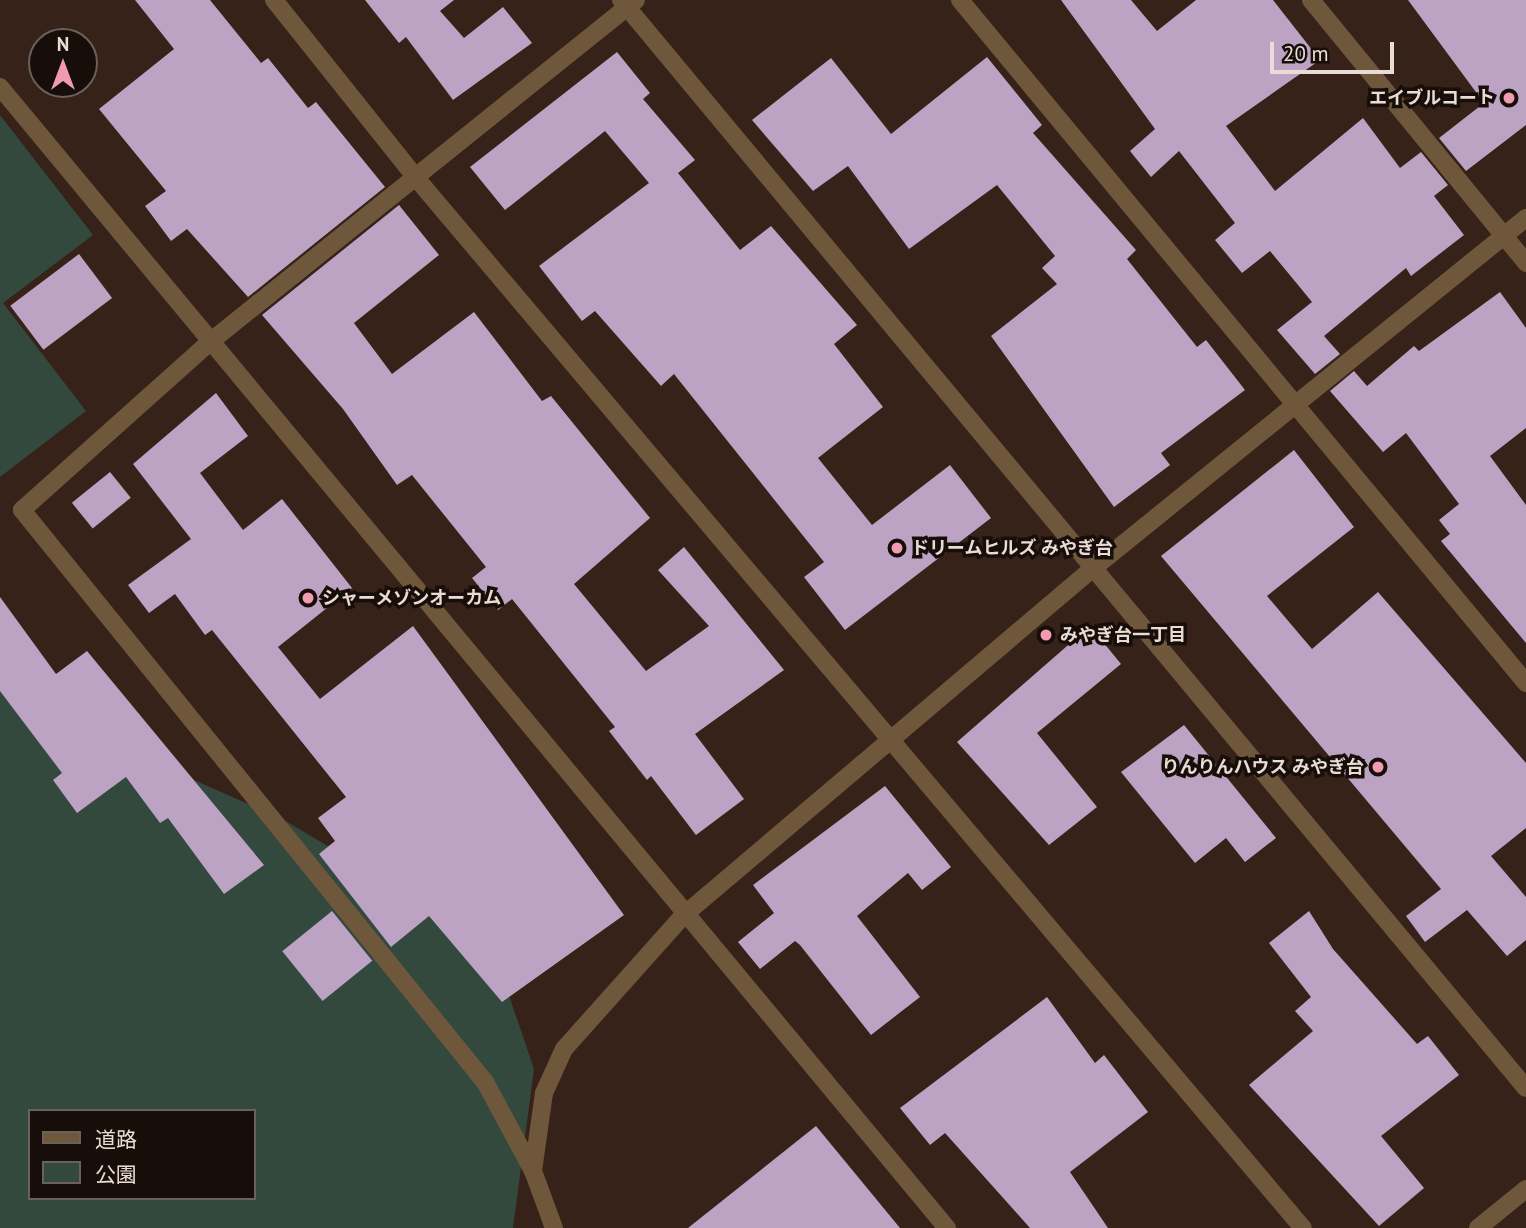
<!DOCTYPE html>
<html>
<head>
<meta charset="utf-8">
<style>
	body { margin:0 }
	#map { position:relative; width:1526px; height:1228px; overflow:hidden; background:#362219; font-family:"PT Sans","Noto Sans JP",sans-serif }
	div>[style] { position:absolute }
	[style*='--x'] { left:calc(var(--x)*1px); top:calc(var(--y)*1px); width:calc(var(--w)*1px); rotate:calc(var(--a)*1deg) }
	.green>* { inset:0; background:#33493e }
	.building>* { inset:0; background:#bca3c4; transform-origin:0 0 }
	.street>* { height:18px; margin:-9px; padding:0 9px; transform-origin:9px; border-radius:9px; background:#6f573c }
	.dots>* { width:19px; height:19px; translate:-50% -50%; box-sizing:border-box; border:4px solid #170e0a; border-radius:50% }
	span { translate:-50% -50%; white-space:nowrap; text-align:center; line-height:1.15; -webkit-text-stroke:7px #170e0a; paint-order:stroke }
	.poi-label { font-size:18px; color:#e9dbd5; font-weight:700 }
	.right { translate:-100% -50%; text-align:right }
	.left { translate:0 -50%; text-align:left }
	.legend { position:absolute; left:28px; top:1109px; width:228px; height:91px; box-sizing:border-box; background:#170e0a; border:2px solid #6b605b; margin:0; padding:9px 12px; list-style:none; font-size:21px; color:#e9dbd5 }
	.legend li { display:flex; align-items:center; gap:14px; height:35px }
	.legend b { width:35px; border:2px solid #6b605b }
	.north { position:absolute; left:28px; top:28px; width:70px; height:70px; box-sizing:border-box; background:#170e0a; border:2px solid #6b605b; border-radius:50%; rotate:0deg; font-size:19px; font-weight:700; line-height:28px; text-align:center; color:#e9dbd5 }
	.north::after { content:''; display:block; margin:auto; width:24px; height:32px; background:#f19ab1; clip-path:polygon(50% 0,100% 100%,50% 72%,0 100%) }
	.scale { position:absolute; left:1270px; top:42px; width:124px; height:32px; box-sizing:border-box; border:4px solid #e9dbd5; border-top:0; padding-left:9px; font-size:21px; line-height:24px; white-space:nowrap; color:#e9dbd5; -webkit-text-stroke:5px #170e0a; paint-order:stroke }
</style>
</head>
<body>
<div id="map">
	<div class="green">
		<i style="clip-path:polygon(0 115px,93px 235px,3px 303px,86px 411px,0 477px)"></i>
		<i style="clip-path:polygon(evenodd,0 642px,66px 723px,284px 820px,447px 917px,501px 972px,534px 1069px,513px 1228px,0 1228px,0 642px,30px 1111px,254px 1111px,254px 1198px,30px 1198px,30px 1111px)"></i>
	</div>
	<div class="building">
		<i style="clip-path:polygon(135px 0,210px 0,261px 63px,268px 58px,308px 108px,316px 102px,385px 187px,248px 297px,187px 229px,171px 241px,145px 206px,166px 191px,99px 109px,174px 49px)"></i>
		<i style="clip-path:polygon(365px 0,454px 0,440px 11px,464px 38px,503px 7px,532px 43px,453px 100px,406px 37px,399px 43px)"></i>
		<i style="clip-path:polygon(1061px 0,1131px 0,1157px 31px,1196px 0,1273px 0,1320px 60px,1226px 126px,1275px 191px,1363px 118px,1400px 168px,1421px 152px,1448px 185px,1434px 196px,1464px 235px,1411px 276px,1406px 268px,1324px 336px,1340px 354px,1315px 374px,1277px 330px,1312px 302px,1270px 251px,1242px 273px,1215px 240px,1235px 223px,1179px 151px,1151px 177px,1130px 151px,1155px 129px)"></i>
		<i style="clip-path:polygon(1408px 0,1526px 0,1526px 125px,1466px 171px,1439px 138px,1484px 103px)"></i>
		<i style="clip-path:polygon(617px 52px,650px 93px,643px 99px,695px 160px,678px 173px,740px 250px,771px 226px,857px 325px,834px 344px,883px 407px,818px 458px,872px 525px,950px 465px,991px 518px,845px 630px,804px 577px,824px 562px,674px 374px,661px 386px,595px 311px,582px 321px,539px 266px,649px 183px,605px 131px,505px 210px,470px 167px)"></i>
		<i style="clip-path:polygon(987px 57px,1042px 125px,1033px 133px,1136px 250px,1127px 259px,1197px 347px,1206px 340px,1245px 390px,1161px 453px,1170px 465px,1114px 507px,991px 336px,1057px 284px,1042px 268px,1055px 256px,997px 185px,909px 249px,848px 166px,813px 191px,752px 120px,831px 58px,891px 134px)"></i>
		<i style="clip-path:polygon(399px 205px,439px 255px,354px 323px,392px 374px,474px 312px,542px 401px,551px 396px,650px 518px,574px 584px,646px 671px,709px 626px,658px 570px,684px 547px,784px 670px,695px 734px,744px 799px,696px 835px,651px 776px,647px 780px,609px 731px,615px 727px,512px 599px,498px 610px,472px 578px,486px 567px,412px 475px,397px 485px,343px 409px,262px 315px)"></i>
		<i style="left:79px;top:254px;width:55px;height:86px;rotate:53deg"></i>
		<i style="clip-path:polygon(1500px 292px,1526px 328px,1526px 428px,1490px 456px,1526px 505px,1526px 643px,1441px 541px,1450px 534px,1439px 520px,1459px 504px,1406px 433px,1383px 452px,1330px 391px,1354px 371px,1367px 386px,1414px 346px,1419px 351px)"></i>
		<i style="clip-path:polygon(216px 393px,248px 436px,200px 473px,243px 530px,282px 499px,352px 588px,278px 647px,320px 699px,413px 626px,624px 915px,502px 1002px,429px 916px,391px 947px,319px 854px,335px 841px,318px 818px,346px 797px,212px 630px,205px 635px,175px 594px,149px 613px,128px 585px,191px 539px,133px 464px)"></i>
		<i style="clip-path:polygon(1294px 450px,1354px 527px,1267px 596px,1312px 649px,1378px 592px,1526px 763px,1526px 828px,1491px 856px,1526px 897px,1526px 940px,1507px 956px,1467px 910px,1425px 942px,1406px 916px,1441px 889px,1161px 556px)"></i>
		<i style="left:110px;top:472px;width:33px;height:49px;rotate:51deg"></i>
		<i style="clip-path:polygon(0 597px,56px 674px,87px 651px,264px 865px,224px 894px,168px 818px,160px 823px,126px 777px,77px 813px,53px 780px,62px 773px,0 691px)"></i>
		<i style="clip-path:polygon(1090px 626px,1121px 664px,1037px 733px,1097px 807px,1049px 845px,957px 742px)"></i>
		<i style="clip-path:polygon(1184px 725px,1276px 838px,1245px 862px,1226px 838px,1195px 863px,1121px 772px)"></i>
		<i style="clip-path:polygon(885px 786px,951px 867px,922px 890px,908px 873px,857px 916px,920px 997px,871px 1035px,800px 945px,795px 941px,760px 969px,738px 942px,774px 913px,753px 885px)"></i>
		<i style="left:332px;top:911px;width:64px;height:64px;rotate:51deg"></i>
		<i style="clip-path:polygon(1309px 911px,1333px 949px,1417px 1044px,1428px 1036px,1459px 1075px,1381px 1136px,1424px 1188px,1379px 1226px,1249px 1085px,1313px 1031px,1295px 1011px,1311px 997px,1269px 943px)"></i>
		<i style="clip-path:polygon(1047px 997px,1095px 1063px,1104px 1055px,1148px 1112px,1070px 1172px,1108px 1228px,1030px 1228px,945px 1133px,930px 1145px,900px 1108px)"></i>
		<i style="clip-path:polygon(816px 1126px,900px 1228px,688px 1228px)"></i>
	</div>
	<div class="street">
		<i style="--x:274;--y:0;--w:229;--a:51.4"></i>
		<i style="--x:417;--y:179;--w:1373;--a:49.82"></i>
		<i style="--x:621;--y:0;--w:1415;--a:50.25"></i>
		<i style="--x:960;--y:0;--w:887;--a:50.35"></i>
		<i style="--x:1311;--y:0;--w:340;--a:50.7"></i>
		<i style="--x:0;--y:87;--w:1483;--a:50.31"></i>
		<i style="--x:533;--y:1171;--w:79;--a:-82"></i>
		<i style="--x:544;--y:1093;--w:48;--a:-65.6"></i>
		<i style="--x:564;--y:1049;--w:180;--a:-48.2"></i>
		<i style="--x:684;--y:915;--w:534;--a:-40.29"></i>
		<i style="--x:1091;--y:570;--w:560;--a:-38.98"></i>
		<i style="--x:554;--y:1228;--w:61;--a:-110.2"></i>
		<i style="--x:533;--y:1171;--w:101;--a:-118.3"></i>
		<i style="--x:485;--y:1082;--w:736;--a:-128.99"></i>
		<i style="--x:22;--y:510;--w:252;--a:-41.8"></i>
		<i style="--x:210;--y:342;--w:546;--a:-38.76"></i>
		<i style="--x:1478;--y:1228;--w:62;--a:-39.1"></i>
	</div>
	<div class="dots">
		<i style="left:1509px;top:98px;background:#f19ab1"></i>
		<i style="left:897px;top:548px;background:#f19ab1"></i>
		<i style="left:308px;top:598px;background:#f19ab1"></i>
		<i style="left:1046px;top:635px;background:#f19ab1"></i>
		<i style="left:1378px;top:767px;background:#f19ab1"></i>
	</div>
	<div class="poi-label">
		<span class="right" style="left:1495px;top:98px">エイブルコート</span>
		<span class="left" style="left:911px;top:548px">ドリームヒルズ みやぎ台</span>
		<span class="left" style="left:322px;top:598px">シャーメゾンオーカム</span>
		<span class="left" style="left:1060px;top:635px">みやぎ台一丁目</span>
		<span class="right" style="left:1364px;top:767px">りんりんハウス みやぎ台</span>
	</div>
	<ul class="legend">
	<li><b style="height:9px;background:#6f573c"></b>道路</li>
	<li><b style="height:19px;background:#33493e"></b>公園</li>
	</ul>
	<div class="north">N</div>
	<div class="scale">20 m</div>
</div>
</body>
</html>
